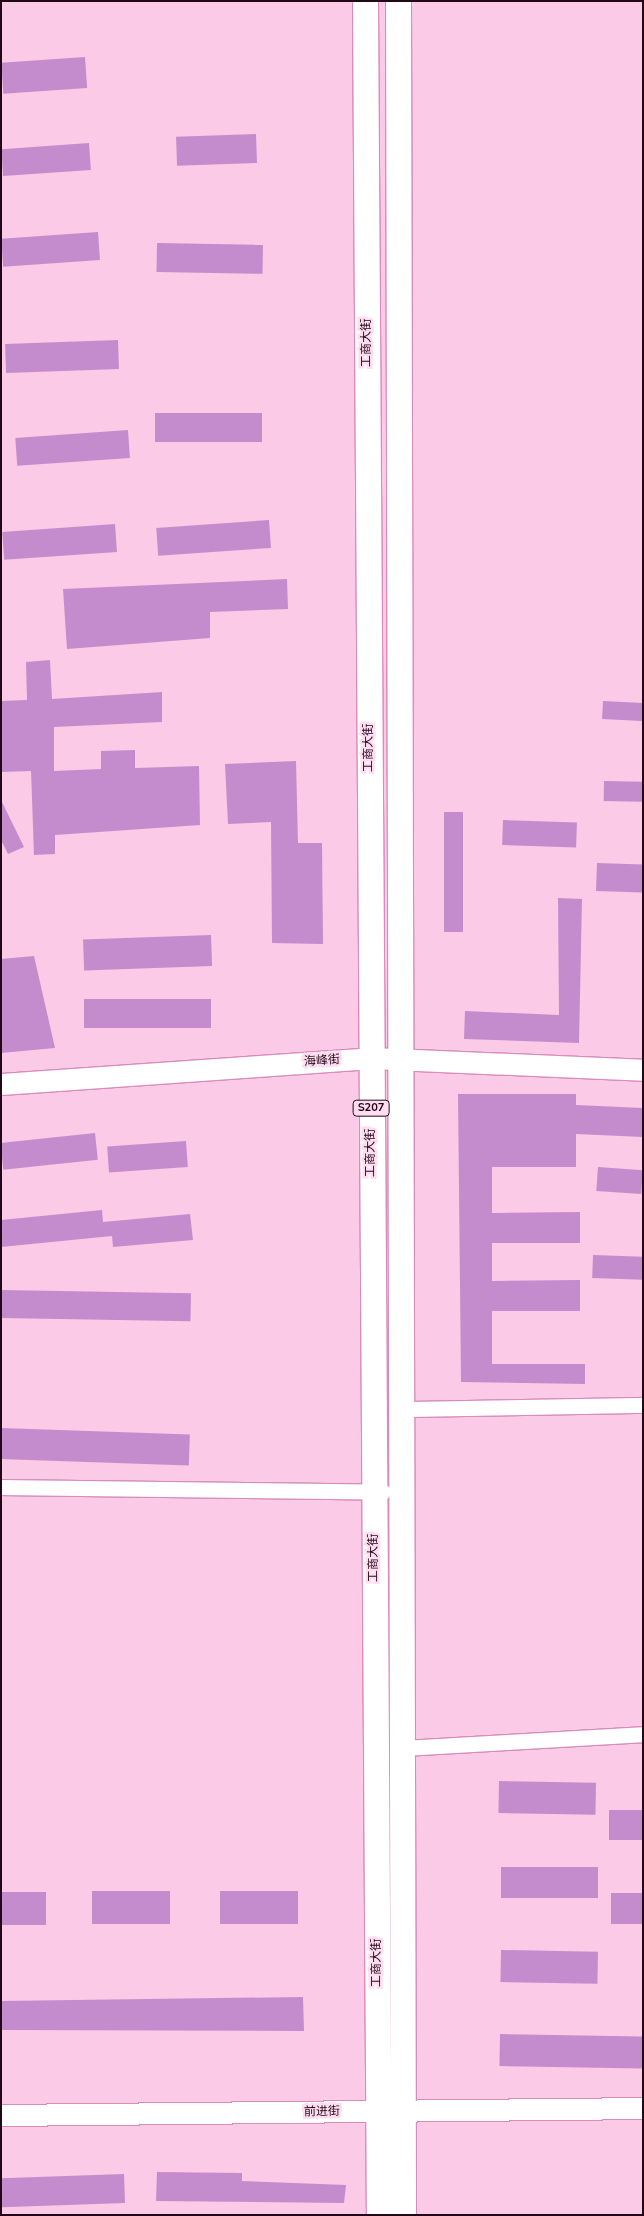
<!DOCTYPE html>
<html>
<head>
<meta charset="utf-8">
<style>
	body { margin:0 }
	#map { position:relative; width:644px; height:2216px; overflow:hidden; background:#fbcae7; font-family:"Nunito Sans","Noto Sans SC",sans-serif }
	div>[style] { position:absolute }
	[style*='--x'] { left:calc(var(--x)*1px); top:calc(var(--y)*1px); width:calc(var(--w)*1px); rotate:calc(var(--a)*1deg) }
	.building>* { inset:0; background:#c48ccd; transform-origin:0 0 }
	.roads { filter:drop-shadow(1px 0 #d88cbc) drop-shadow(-1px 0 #d88cbc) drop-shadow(0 1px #d88cbc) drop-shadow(0 -1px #d88cbc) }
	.street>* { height:15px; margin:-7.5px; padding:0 7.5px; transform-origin:7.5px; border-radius:7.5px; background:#fff }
	.secondary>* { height:21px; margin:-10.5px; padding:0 10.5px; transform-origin:10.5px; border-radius:10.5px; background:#fff }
	.primary>* { height:25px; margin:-12.5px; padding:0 12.5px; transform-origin:12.5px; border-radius:12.5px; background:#fff }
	span { translate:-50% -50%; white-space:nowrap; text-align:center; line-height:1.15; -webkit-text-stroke:5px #feddf0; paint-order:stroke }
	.shield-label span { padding:1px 4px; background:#feddf0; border:1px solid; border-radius:4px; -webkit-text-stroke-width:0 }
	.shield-label { font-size:11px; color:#220719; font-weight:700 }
	.street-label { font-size:12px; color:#220719 }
	.frame { position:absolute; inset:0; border:2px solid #220719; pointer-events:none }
</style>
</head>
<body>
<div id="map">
	<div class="building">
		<i style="left:85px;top:57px;width:31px;height:84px;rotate:86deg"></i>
		<i style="left:256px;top:134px;width:29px;height:80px;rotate:88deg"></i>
		<i style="left:89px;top:143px;width:27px;height:88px;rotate:86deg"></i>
		<i style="left:98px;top:232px;width:28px;height:97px;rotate:86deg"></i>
		<i style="left:157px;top:243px;width:106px;height:29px;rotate:1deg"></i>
		<i style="left:118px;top:340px;width:29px;height:113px;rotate:88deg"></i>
		<i style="left:155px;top:413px;width:107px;height:29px"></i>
		<i style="left:128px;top:430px;width:28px;height:113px;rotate:86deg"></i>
		<i style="left:269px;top:520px;width:28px;height:113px;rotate:86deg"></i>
		<i style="left:115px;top:524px;width:28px;height:113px;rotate:86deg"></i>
		<i style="clip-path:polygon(287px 579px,288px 609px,210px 612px,210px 638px,67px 649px,63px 589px)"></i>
		<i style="clip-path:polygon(50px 660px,52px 699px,162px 692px,162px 722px,54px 727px,54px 771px,101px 769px,101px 751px,135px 750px,135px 768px,199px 766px,200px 825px,55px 835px,55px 854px,34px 855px,31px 771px,1px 772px,1px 701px,27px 700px,26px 662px)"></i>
		<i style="left:603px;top:701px;width:40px;height:18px;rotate:3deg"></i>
		<i style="clip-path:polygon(296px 761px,298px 843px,322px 843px,323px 944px,272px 943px,271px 822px,228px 824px,225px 764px)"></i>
		<i style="left:604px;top:781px;width:39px;height:20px;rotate:1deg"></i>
		<i style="clip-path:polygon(1px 800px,24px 847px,8px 854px,1px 840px)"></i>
		<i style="left:444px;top:812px;width:19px;height:120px"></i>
		<i style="left:503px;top:820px;width:74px;height:25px;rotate:2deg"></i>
		<i style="left:597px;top:863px;width:46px;height:28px;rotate:2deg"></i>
		<i style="clip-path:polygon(558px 898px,582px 899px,579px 1043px,464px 1039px,465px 1011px,559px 1015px)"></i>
		<i style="left:211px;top:935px;width:31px;height:128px;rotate:88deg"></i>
		<i style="clip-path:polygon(34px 956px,55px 1048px,1px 1053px,1px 959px)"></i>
		<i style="left:211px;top:999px;width:29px;height:127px;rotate:90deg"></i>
		<i style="clip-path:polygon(458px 1094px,576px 1094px,576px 1105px,643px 1108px,643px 1137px,576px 1134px,576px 1167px,492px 1167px,492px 1213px,580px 1212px,580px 1243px,492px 1243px,492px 1281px,580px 1280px,580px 1311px,492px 1311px,492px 1364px,585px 1364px,585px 1384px,461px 1382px)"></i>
		<i style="left:95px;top:1133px;width:27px;height:95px;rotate:84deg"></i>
		<i style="left:186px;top:1141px;width:26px;height:79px;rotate:86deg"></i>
		<i style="left:598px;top:1167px;width:45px;height:24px;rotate:4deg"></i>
		<i style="clip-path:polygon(102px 1210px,103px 1222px,190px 1214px,193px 1240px,113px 1247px,112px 1236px,1px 1247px,1px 1220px)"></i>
		<i style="left:593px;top:1255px;width:50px;height:23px;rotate:2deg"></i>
		<i style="left:1px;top:1290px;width:190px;height:28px;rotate:1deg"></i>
		<i style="left:1px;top:1428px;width:189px;height:31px;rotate:2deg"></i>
		<i style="left:499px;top:1781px;width:97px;height:32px;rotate:1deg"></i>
		<i style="left:609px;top:1810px;width:34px;height:30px"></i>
		<i style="left:501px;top:1867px;width:97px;height:31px"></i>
		<i style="left:170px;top:1891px;width:33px;height:78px;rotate:90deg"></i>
		<i style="left:220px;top:1891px;width:78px;height:33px"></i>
		<i style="left:1px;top:1892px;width:45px;height:33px"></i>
		<i style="left:611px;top:1893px;width:32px;height:31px"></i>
		<i style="left:501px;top:1950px;width:97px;height:32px;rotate:1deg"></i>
		<i style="clip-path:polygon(303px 1997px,304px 2031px,1px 2030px,1px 2001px)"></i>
		<i style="left:500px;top:2034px;width:143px;height:32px;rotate:1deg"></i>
		<i style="clip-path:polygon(157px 2172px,242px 2173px,242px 2181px,346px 2185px,344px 2203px,156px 2201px)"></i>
		<i style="left:124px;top:2174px;width:29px;height:123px;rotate:88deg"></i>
	</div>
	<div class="roads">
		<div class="street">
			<i style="--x:402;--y:1409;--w:241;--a:-1"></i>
			<i style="--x:1;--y:1487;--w:382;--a:0.7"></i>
			<i style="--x:402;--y:1748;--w:241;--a:-3.3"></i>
		</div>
		<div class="secondary">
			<i style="--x:1;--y:1084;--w:371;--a:-4"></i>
			<i style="--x:371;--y:1058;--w:272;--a:2.5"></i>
			<i style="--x:1;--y:2115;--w:642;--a:-0.62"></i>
		</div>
		<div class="primary">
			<i style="--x:365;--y:1;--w:2214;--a:89.64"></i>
			<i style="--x:398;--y:1;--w:2214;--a:89.87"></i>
		</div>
	</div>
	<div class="shield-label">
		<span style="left:371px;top:1108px">S207</span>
	</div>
	<div class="street-label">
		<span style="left:367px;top:343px;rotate:-90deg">工商大街</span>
		<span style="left:369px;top:748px;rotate:-90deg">工商大街</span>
		<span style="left:322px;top:1061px;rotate:-4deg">海峰街</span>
		<span style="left:371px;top:1153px;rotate:-90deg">工商大街</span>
		<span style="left:374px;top:1558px;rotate:-90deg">工商大街</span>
		<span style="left:377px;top:1963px;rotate:-90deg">工商大街</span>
		<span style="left:322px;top:2112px;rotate:-1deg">前进街</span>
	</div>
	<div class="frame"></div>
</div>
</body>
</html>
